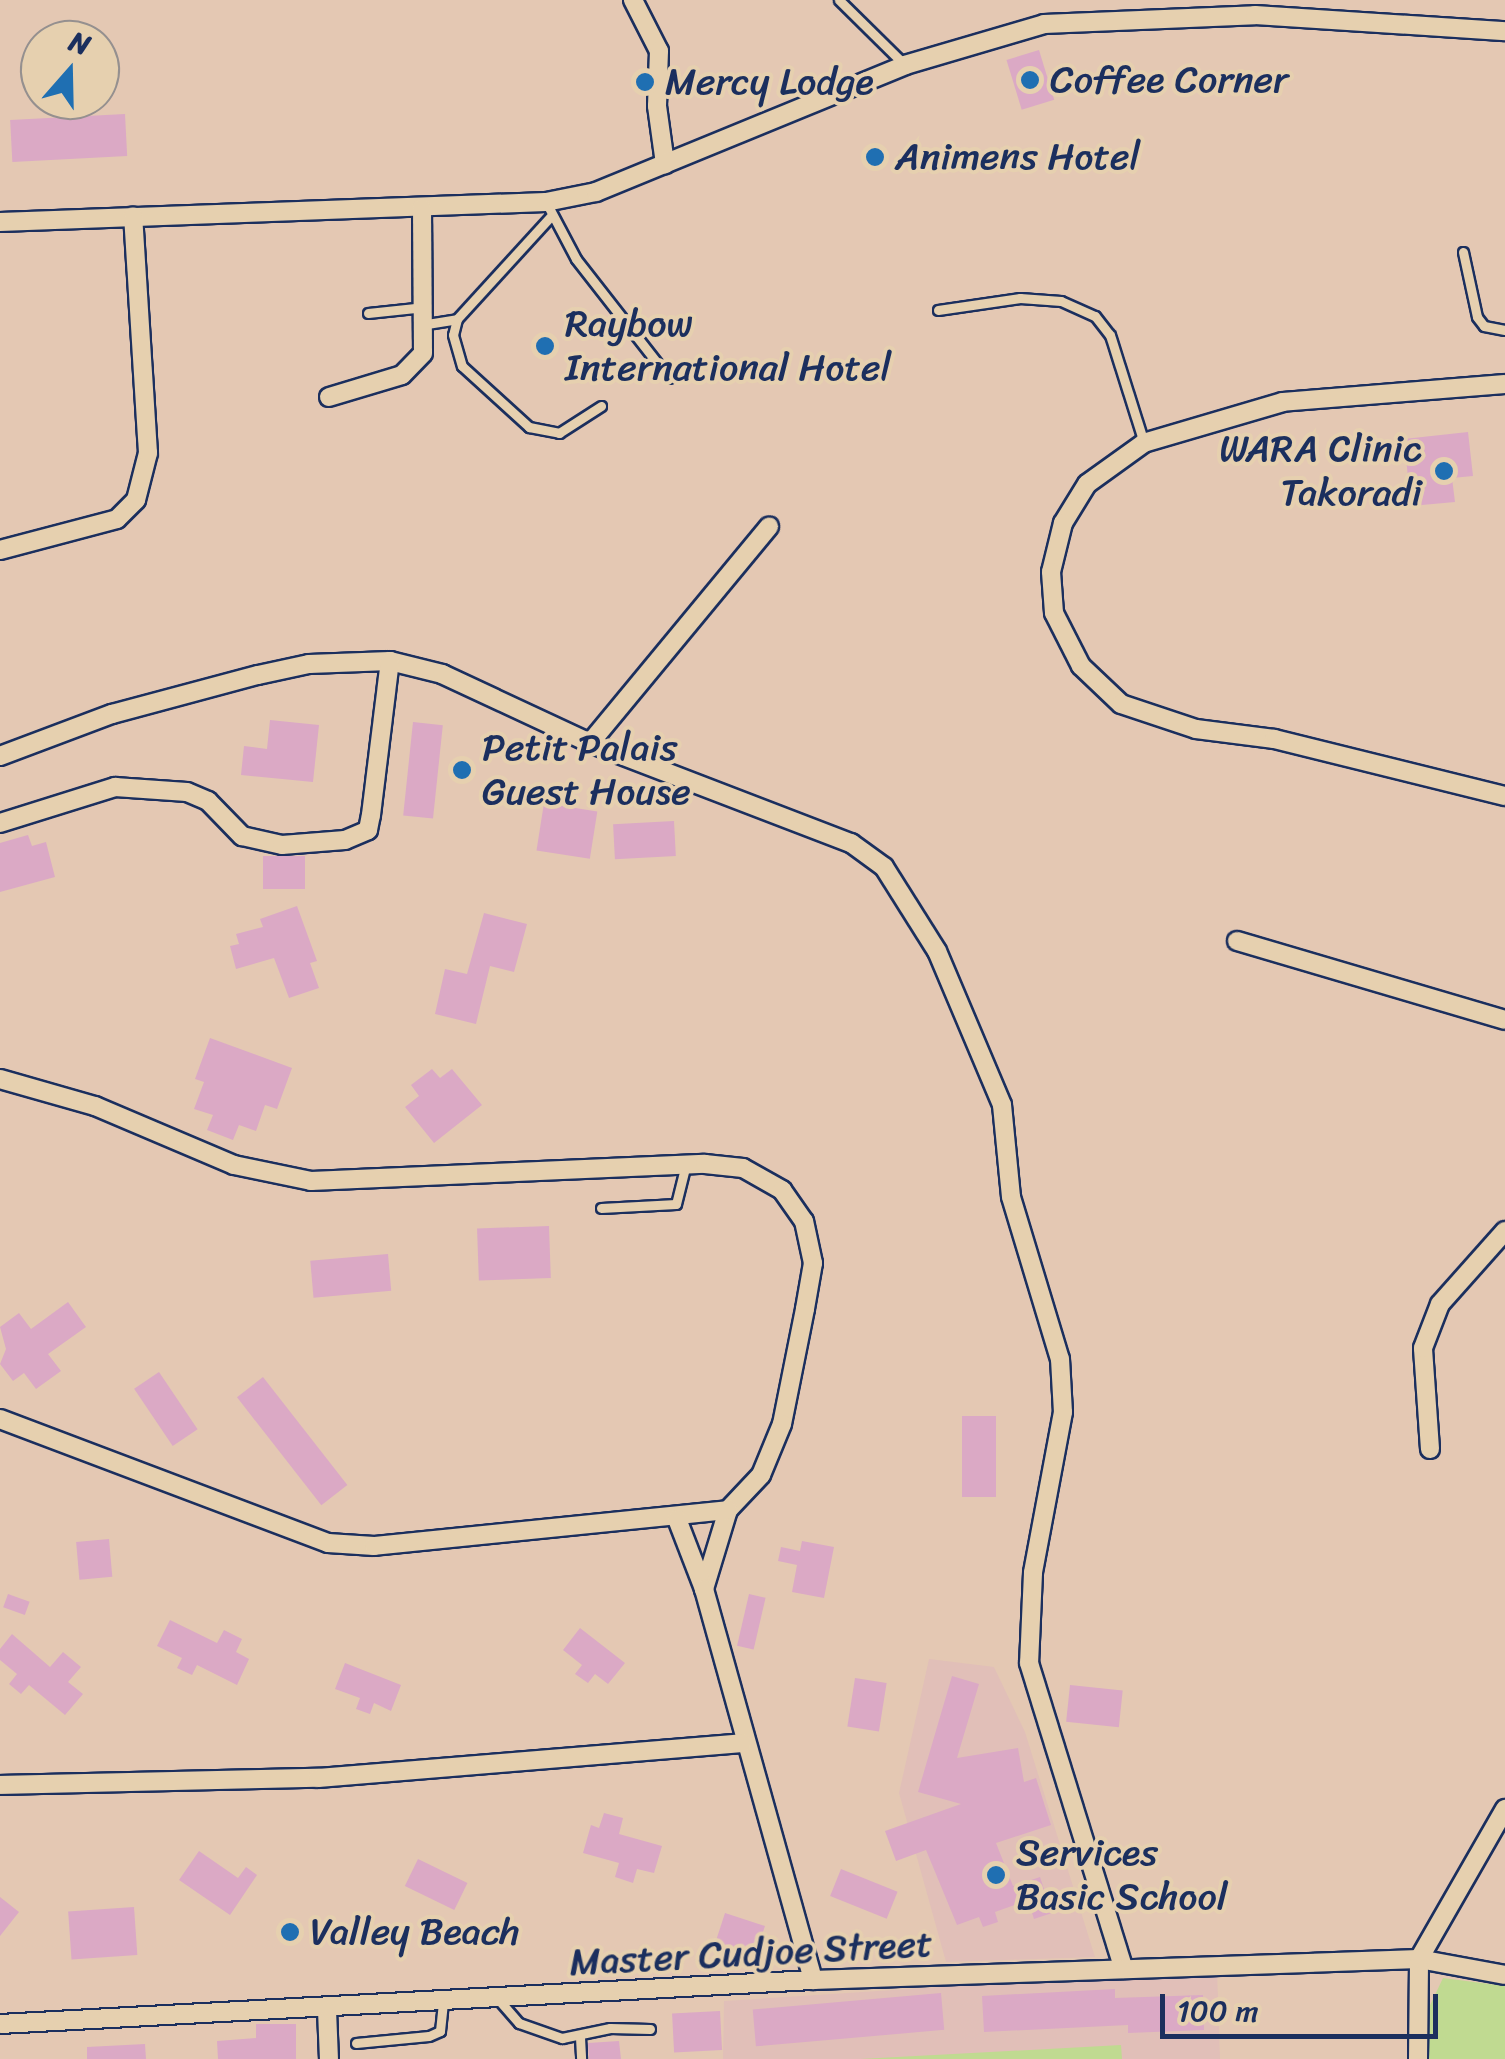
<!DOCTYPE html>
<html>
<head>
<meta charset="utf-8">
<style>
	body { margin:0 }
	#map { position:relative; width:1505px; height:2059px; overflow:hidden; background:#e4c8b3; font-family:Sriracha,sans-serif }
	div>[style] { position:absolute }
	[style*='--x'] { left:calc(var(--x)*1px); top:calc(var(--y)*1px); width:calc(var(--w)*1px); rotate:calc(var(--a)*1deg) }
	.built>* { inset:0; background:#e1bfb8 }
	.green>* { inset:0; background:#c0da91 }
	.building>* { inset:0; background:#dba9c5; transform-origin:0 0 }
	.roads { filter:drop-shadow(2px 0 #1b2f5e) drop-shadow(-2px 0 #1b2f5e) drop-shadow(0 2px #1b2f5e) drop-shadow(0 -2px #1b2f5e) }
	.service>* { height:9px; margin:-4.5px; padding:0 4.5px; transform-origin:4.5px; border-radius:4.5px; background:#e6d0af }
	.minor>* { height:18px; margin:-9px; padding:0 9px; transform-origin:9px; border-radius:9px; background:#e6d0af }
	.dots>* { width:28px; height:28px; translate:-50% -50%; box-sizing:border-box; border:5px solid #e6d0af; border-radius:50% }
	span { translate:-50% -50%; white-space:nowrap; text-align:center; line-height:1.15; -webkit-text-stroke:8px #e6d0af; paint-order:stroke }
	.poi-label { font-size:38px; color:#1b2f5e }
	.left { translate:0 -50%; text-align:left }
	.right { translate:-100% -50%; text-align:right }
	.street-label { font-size:38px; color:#1b2f5e }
	.north { position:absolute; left:20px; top:20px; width:100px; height:100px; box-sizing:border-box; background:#e6d0af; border:2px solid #95908f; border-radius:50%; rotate:20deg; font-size:28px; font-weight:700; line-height:40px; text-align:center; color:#1b2f5e }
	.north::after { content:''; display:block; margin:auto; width:35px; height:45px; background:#1f6fb2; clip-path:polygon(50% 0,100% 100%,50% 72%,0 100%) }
	.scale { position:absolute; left:1160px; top:1994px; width:278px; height:45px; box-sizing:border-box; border:5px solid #1b2f5e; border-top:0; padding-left:12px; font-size:30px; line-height:35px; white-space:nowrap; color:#1b2f5e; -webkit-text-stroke:8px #e6d0af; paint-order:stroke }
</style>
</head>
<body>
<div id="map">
	<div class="built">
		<i style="clip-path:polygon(929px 1659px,994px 1667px,1025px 1732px,1095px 1957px,946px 1962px,899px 1793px)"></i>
		<i style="clip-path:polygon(1217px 1969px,1220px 2059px,723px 2059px,724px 2001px)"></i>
	</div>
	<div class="green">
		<i style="clip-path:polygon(1443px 1978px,1505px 1986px,1505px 2059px,1428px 2059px,1425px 2016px)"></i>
		<i style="clip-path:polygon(1121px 2045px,1122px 2059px,860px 2059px)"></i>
	</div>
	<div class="building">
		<i style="left:1039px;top:50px;width:52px;height:34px;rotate:73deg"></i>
		<i style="left:125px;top:114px;width:42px;height:115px;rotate:87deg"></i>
		<i style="clip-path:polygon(1468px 432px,1473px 476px,1452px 478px,1455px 502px,1411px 506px,1404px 439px)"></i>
		<i style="clip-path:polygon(270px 720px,319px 725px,313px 782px,241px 775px,244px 746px,267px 749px)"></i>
		<i style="left:413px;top:722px;width:30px;height:94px;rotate:6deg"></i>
		<i style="left:544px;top:803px;width:54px;height:48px;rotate:9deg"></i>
		<i style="left:674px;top:821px;width:35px;height:61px;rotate:87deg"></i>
		<i style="clip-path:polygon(28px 835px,32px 846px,46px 842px,55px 877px,0 892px,0 843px)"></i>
		<i style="left:263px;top:856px;width:42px;height:33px"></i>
		<i style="clip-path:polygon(297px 906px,317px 961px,310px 963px,319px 988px,289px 998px,274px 958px,236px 969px,230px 946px,239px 944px,236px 934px,263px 927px,260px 919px)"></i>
		<i style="clip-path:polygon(484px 913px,527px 924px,514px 972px,490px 966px,476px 1024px,435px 1014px,445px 969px,467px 974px)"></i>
		<i style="clip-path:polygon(210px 1038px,292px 1068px,277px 1109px,265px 1105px,256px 1131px,239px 1125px,233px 1140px,207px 1130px,213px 1115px,194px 1109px,204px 1082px,195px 1079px)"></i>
		<i style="clip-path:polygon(432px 1069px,440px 1078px,452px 1069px,482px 1105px,434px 1143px,405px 1107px,419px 1096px,411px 1085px)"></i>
		<i style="left:549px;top:1226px;width:52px;height:72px;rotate:88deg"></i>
		<i style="left:388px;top:1254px;width:37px;height:78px;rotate:85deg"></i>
		<i style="clip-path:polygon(68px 1302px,86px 1327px,48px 1354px,61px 1371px,36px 1389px,24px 1373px,13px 1381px,0 1364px,6px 1349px,0 1327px,19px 1313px,31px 1329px)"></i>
		<i style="left:159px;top:1372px;width:69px;height:30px;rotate:56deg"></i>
		<i style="left:263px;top:1377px;width:137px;height:33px;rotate:52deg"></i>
		<i style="left:962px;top:1416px;width:34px;height:81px"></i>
		<i style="left:109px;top:1539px;width:38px;height:33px;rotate:85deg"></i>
		<i style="clip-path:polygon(802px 1541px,834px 1547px,824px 1598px,792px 1592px,797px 1565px,778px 1561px,781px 1547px,800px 1551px)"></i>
		<i style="left:8px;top:1594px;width:23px;height:14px;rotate:20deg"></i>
		<i style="left:749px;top:1594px;width:17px;height:53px;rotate:13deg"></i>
		<i style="clip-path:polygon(170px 1620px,217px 1643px,224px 1630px,242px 1639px,236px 1652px,249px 1659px,237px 1685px,197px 1665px,192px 1675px,177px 1668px,182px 1658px,157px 1646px)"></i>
		<i style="clip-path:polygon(580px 1628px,625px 1663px,608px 1684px,595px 1674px,588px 1683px,575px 1674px,582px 1665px,563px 1650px)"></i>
		<i style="clip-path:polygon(12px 1634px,50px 1667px,63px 1652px,81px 1667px,68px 1682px,83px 1694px,65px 1715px,29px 1685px,21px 1694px,9px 1684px,17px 1674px,0 1660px,0 1649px)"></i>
		<i style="clip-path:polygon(345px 1663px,401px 1685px,391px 1711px,374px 1703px,370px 1714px,356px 1709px,360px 1698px,335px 1689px)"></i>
		<i style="clip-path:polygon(952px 1676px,979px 1684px,957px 1758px,1018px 1748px,1024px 1782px,1036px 1778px,1051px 1825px,996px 1843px,1013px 1886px,1040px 1877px,1052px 1913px,1034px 1919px,1028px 1900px,995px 1912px,998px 1922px,983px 1927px,979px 1917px,957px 1925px,926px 1850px,896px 1861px,885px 1831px,961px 1804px,918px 1792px)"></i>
		<i style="left:855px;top:1678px;width:32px;height:49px;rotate:9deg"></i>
		<i style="left:1070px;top:1685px;width:53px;height:37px;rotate:6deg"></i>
		<i style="clip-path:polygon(604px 1813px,623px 1818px,619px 1834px,662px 1846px,654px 1873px,637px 1869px,633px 1883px,615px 1877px,619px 1863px,583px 1853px,591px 1825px,599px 1828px)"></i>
		<i style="clip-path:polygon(199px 1851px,238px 1878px,246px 1867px,257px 1875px,230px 1915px,179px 1880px)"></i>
		<i style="left:418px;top:1859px;width:55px;height:30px;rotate:26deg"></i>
		<i style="left:841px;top:1869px;width:61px;height:29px;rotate:22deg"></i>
		<i style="clip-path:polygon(0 1897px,19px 1912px,0 1936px)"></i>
		<i style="left:134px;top:1907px;width:48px;height:66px;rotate:86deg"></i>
		<i style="left:725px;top:1913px;width:42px;height:34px;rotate:18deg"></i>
		<i style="clip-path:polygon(1115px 1989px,1115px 1998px,1203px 1995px,1204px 2030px,1128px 2033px,1128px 2025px,984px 2032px,982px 1996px)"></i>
		<i style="left:941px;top:1993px;width:37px;height:189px;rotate:85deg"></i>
		<i style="left:720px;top:2011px;width:39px;height:48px;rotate:87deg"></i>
		<i style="clip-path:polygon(256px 2024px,296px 2024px,296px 2059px,218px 2059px,217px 2041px,256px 2038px)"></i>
		<i style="clip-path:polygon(619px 2041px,621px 2059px,589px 2059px,588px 2043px)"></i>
		<i style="clip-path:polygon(145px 2044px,146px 2059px,87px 2059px,87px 2047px)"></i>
	</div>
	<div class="roads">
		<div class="service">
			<i style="--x:839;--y:0;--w:93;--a:44.6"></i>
			<i style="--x:546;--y:202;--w:64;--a:62.2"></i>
			<i style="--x:576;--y:259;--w:151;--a:52"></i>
			<i style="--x:1463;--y:252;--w:66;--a:77.8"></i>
			<i style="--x:1477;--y:317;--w:11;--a:52"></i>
			<i style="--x:1484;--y:326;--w:21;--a:11"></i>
			<i style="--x:938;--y:310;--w:83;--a:-8.3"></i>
			<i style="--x:1020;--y:298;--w:41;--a:4.2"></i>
			<i style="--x:1061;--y:301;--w:37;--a:24"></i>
			<i style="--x:1095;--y:316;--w:24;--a:52"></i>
			<i style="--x:1110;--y:335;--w:113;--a:72.5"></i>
			<i style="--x:368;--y:313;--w:57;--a:-6"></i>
			<i style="--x:457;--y:319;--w:16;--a:104"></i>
			<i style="--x:453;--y:335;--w:32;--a:74"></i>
			<i style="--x:462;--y:366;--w:91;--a:42.3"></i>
			<i style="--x:529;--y:427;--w:31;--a:11"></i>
			<i style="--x:559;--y:433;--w:50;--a:-32.7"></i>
			<i style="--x:427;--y:324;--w:30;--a:-9"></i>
			<i style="--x:457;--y:319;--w:139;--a:-47.6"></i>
			<i style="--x:601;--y:1208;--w:75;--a:-3.1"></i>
			<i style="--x:676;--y:1204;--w:41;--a:-76"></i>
			<i style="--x:498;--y:1999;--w:32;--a:49"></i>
			<i style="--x:519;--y:2023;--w:46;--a:19.2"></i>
			<i style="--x:562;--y:2038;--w:49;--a:-11.8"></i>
			<i style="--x:610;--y:2028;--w:40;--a:1.4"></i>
			<i style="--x:580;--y:2037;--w:22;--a:87"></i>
			<i style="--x:356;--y:2043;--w:73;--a:-5.5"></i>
			<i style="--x:429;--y:2036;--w:12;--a:-24"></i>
			<i style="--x:440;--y:2031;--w:28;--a:-84"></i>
		</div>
		<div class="minor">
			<i style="--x:633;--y:0;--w:57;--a:63"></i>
			<i style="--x:659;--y:51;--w:55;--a:92.1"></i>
			<i style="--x:657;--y:106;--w:59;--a:82.1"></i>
			<i style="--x:0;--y:222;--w:546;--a:-2.1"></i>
			<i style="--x:546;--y:202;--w:51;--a:-11.3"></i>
			<i style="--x:596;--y:192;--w:334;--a:-22.3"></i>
			<i style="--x:905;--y:65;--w:145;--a:-16.4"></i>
			<i style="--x:1044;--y:24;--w:211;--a:-2.4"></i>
			<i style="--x:1255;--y:15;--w:251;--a:3.7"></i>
			<i style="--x:1505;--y:384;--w:223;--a:175.4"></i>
			<i style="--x:1283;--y:402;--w:145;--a:163.6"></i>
			<i style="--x:1144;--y:443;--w:70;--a:144.3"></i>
			<i style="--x:1087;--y:484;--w:46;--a:121.6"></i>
			<i style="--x:1063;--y:523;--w:50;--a:103.8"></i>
			<i style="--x:1051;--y:572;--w:41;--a:85.8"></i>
			<i style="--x:1054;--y:613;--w:59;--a:63"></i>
			<i style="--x:1081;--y:666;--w:55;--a:43.5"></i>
			<i style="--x:1121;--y:704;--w:79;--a:18.4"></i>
			<i style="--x:1196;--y:729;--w:79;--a:7.3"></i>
			<i style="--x:1274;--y:739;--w:238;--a:13.9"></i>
			<i style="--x:329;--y:397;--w:76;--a:-16.8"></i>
			<i style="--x:402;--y:375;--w:30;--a:-46"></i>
			<i style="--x:423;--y:353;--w:145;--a:-90.4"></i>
			<i style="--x:0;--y:550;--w:121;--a:-14.8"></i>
			<i style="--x:117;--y:519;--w:27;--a:-45"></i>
			<i style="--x:136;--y:500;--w:49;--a:-75.7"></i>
			<i style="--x:148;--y:453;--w:237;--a:-93.6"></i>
			<i style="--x:590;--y:743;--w:281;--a:-50.4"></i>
			<i style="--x:0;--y:756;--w:120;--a:-20.6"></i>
			<i style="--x:112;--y:714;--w:151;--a:-15"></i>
			<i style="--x:258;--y:675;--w:52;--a:-12.2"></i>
			<i style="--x:309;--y:664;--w:81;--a:-2.1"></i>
			<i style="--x:390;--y:661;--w:54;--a:14"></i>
			<i style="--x:442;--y:674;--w:163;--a:25"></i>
			<i style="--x:590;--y:743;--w:280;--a:21"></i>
			<i style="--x:851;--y:843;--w:41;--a:36"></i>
			<i style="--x:884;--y:867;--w:99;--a:57.8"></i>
			<i style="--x:937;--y:951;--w:167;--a:67.1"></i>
			<i style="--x:1002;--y:1105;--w:92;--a:84.4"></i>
			<i style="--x:1011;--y:1197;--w:169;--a:73.2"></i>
			<i style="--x:1060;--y:1359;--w:53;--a:86.8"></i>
			<i style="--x:1063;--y:1412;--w:164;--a:100.6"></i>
			<i style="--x:1033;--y:1573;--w:90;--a:92.5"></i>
			<i style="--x:1029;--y:1663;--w:320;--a:72.8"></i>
			<i style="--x:0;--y:823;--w:121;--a:-17.4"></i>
			<i style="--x:115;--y:787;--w:72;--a:4"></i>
			<i style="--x:187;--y:792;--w:23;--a:23"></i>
			<i style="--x:208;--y:801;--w:49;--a:45.8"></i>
			<i style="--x:242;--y:836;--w:41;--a:12.7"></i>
			<i style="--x:282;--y:845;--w:63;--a:-4.5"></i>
			<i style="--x:345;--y:840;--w:25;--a:-23"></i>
			<i style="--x:368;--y:830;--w:15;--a:-79"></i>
			<i style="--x:371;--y:815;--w:155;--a:-83"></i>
			<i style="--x:1237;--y:941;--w:279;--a:16.4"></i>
			<i style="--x:0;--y:1079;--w:99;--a:15.9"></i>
			<i style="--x:95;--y:1106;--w:151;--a:23"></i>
			<i style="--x:234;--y:1165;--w:79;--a:11.7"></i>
			<i style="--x:311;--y:1181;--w:394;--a:-2.5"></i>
			<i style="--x:705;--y:1164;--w:38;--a:6"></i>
			<i style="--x:743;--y:1168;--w:45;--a:29.4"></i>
			<i style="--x:782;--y:1190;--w:38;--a:55"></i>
			<i style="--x:804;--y:1221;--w:43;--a:77.9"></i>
			<i style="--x:813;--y:1263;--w:47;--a:99.9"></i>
			<i style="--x:805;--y:1309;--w:117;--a:101.3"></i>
			<i style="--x:782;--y:1424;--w:55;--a:112.4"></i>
			<i style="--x:761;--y:1475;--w:48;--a:133.3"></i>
			<i style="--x:728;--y:1510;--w:83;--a:106.9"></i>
			<i style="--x:0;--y:1419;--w:351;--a:20.7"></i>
			<i style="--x:328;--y:1543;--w:46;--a:3.7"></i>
			<i style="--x:374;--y:1546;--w:356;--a:-5.8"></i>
			<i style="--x:1430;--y:1449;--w:101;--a:-94"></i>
			<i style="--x:1423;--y:1348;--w:47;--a:-68.9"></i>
			<i style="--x:1440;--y:1304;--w:98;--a:-48.3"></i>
			<i style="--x:677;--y:1519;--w:75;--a:68.9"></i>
			<i style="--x:704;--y:1589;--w:406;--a:74.4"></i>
			<i style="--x:0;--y:1785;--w:318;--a:-1.3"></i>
			<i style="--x:318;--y:1778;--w:426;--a:-4.7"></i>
			<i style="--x:327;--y:2010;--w:49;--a:87.7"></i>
			<i style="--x:0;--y:2024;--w:814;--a:-3.1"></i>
			<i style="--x:813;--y:1980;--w:606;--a:-1.98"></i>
			<i style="--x:1419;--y:1959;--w:87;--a:10.5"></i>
			<i style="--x:1418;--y:2059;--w:100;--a:-89.4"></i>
			<i style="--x:1419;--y:1959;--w:173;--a:-60.2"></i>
		</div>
	</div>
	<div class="dots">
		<i style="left:1030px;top:80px;background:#1f6fb2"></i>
		<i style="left:645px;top:82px;background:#1f6fb2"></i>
		<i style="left:875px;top:157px;background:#1f6fb2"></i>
		<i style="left:545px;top:346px;background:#1f6fb2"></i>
		<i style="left:1444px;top:471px;background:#1f6fb2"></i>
		<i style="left:462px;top:770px;background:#1f6fb2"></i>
		<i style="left:996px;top:1875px;background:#1f6fb2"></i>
		<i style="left:290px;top:1932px;background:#1f6fb2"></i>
	</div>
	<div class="poi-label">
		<span class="left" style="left:1050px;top:80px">Coffee Corner</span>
		<span class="left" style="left:665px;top:82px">Mercy Lodge</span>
		<span class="left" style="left:895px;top:157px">Animens Hotel</span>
		<span class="left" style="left:565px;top:346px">Raybow<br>International Hotel</span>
		<span class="right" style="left:1422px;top:471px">WARA Clinic<br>Takoradi</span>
		<span class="left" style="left:482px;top:770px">Petit Palais<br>Guest House</span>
		<span class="left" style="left:1016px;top:1875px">Services<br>Basic School</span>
		<span class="left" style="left:310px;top:1932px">Valley Beach</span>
	</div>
	<div class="street-label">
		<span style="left:751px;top:1953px;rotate:-3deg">Master Cudjoe Street</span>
	</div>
	<div class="north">N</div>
	<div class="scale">100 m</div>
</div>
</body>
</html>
